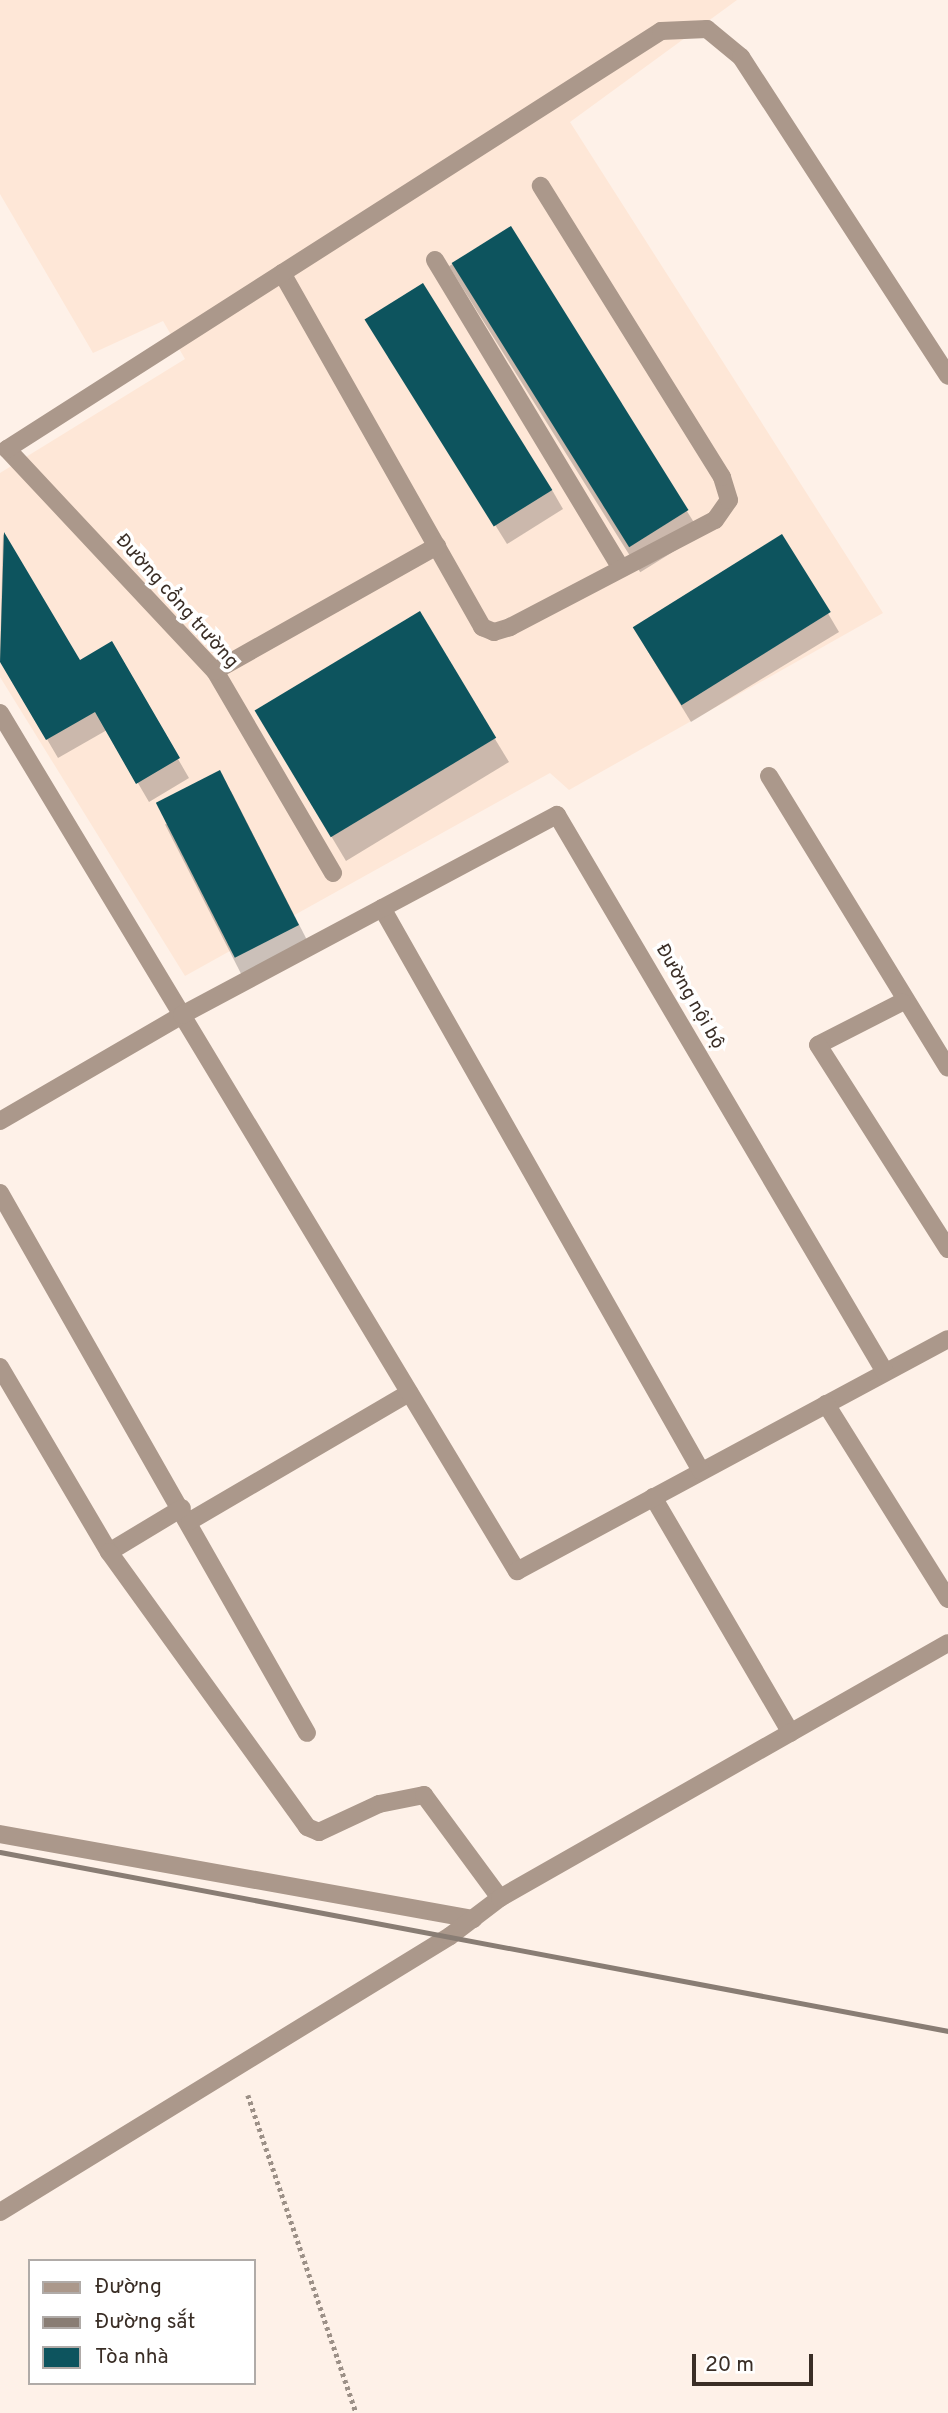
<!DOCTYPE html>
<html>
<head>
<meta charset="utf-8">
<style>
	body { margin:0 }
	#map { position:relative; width:948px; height:2413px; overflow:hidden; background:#fef1e8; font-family:Overpass,sans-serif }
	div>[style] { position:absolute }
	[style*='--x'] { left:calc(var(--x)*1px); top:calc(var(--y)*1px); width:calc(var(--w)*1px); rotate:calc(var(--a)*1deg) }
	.built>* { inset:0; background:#fee7d7 }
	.shadow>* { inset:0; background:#0003; transform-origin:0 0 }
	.building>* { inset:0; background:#0d545e; transform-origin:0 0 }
	.path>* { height:4.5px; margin-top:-2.25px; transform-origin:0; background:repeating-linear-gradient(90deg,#9c9087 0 3.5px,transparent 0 7px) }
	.lane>* { height:18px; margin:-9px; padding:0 9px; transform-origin:9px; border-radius:9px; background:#ab988b }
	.street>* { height:18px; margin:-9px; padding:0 9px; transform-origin:9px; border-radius:9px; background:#ab988b }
	.rail>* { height:5px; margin:-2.5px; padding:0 2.5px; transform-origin:2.5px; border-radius:2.5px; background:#897d74 }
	span { translate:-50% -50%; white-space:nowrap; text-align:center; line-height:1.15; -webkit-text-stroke:7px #fff; paint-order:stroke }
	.street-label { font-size:19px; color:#3a2e26 }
	.legend { position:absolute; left:28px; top:2259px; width:228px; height:126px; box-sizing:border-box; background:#fff; border:2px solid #b0aba8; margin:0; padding:9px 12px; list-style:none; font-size:21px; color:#3a2e26 }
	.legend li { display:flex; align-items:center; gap:14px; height:35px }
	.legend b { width:35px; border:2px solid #b0aba8 }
	.scale { position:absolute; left:692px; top:2354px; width:121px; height:32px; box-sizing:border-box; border:4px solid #3a2e26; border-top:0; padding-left:9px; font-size:21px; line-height:24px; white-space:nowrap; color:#3a2e26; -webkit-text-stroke:5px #fff; paint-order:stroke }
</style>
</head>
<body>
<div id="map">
	<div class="built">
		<i style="clip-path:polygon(0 0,737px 0,570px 122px,883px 613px,569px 790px,550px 773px,185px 976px,0 677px,0 473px,185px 359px,163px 321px,93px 353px,0 194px)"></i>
	</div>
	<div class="shadow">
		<i style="left:510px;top:228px;width:361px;height:72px;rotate:58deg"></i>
		<i style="clip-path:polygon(379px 339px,552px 490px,563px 509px,507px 544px)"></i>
		<i style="clip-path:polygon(3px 534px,79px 663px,111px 643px,189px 778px,149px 802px,107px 730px,58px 758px,0 659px)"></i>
		<i style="clip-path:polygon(782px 536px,839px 632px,691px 722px,644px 645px)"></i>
		<i style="clip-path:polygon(257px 712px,495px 739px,509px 762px,346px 861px)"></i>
		<i style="left:231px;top:791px;width:171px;height:74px;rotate:63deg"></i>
	</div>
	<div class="building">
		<i style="left:511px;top:226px;width:335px;height:70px;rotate:58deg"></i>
		<i style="left:423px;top:283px;width:244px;height:69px;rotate:58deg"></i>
		<i style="clip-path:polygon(4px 532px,80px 660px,112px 641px,180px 758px,136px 784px,95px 712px,46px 740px,0 662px)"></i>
		<i style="left:782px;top:534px;width:92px;height:176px;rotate:58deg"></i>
		<i style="left:420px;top:611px;width:148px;height:193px;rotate:59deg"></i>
		<i style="left:220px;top:770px;width:174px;height:72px;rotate:63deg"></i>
	</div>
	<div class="path">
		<i style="--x:248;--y:2095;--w:336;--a:71.2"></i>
	</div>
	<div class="lane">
		<i style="--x:435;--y:260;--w:360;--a:58.9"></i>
		<i style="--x:282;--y:273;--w:407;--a:60.5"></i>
		<i style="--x:482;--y:627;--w:13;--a:23"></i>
		<i style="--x:494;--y:632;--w:17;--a:-17"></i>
		<i style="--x:510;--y:627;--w:231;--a:-27.6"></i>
		<i style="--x:715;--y:520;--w:24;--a:-55"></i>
		<i style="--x:729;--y:500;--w:24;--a:-107"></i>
		<i style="--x:722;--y:477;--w:343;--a:-121.9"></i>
		<i style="--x:7;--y:449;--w:304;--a:46.9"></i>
		<i style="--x:215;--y:671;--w:234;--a:59.7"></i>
		<i style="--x:215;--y:671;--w:255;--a:-29.4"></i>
		<i style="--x:0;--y:1193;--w:621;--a:60.38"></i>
		<i style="--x:653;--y:1497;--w:273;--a:59.7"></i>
		<i style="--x:190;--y:1521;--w:254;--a:-30.3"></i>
		<i style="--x:109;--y:1552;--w:85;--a:-31.1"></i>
	</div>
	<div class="street">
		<i style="--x:7;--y:449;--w:776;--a:-32.58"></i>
		<i style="--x:661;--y:31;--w:46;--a:-2.5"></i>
		<i style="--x:707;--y:29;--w:44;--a:39.5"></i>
		<i style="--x:741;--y:57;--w:380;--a:57"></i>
		<i style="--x:0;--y:713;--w:1002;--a:58.93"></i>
		<i style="--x:517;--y:1571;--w:489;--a:-28.3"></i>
		<i style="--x:769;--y:776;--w:342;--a:58.5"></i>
		<i style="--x:382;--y:908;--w:647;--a:60.46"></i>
		<i style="--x:902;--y:1002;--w:94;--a:152.9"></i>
		<i style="--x:818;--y:1045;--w:242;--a:57.5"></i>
		<i style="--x:0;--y:1121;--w:211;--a:-30.2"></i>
		<i style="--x:182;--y:1015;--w:425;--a:-28.1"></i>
		<i style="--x:557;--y:815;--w:646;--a:59.51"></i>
		<i style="--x:0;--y:1367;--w:215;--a:59.5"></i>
		<i style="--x:109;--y:1552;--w:339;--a:54.2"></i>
		<i style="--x:307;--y:1827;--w:13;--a:23"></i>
		<i style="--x:319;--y:1832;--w:66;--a:-25"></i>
		<i style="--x:379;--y:1804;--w:46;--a:-11.3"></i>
		<i style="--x:424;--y:1795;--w:128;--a:53.6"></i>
		<i style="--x:826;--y:1404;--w:230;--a:58"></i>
		<i style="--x:0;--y:1834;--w:481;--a:10.2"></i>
		<i style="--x:0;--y:2212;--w:528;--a:-31.52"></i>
		<i style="--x:450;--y:1936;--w:63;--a:-37.2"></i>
		<i style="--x:500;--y:1898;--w:515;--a:-29.65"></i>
	</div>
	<div class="rail">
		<i style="--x:0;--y:1852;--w:965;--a:10.69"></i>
	</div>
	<div class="street-label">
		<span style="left:176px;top:602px;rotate:48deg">Đường cổng trường</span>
		<span style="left:689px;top:997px;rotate:60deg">Đường nội bộ</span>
	</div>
	<ul class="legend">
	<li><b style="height:9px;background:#ab988b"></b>Đường</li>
	<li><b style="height:9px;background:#897d74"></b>Đường sắt</li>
	<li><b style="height:19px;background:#0d545e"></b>Tòa nhà</li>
	</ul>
	<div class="scale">20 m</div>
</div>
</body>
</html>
